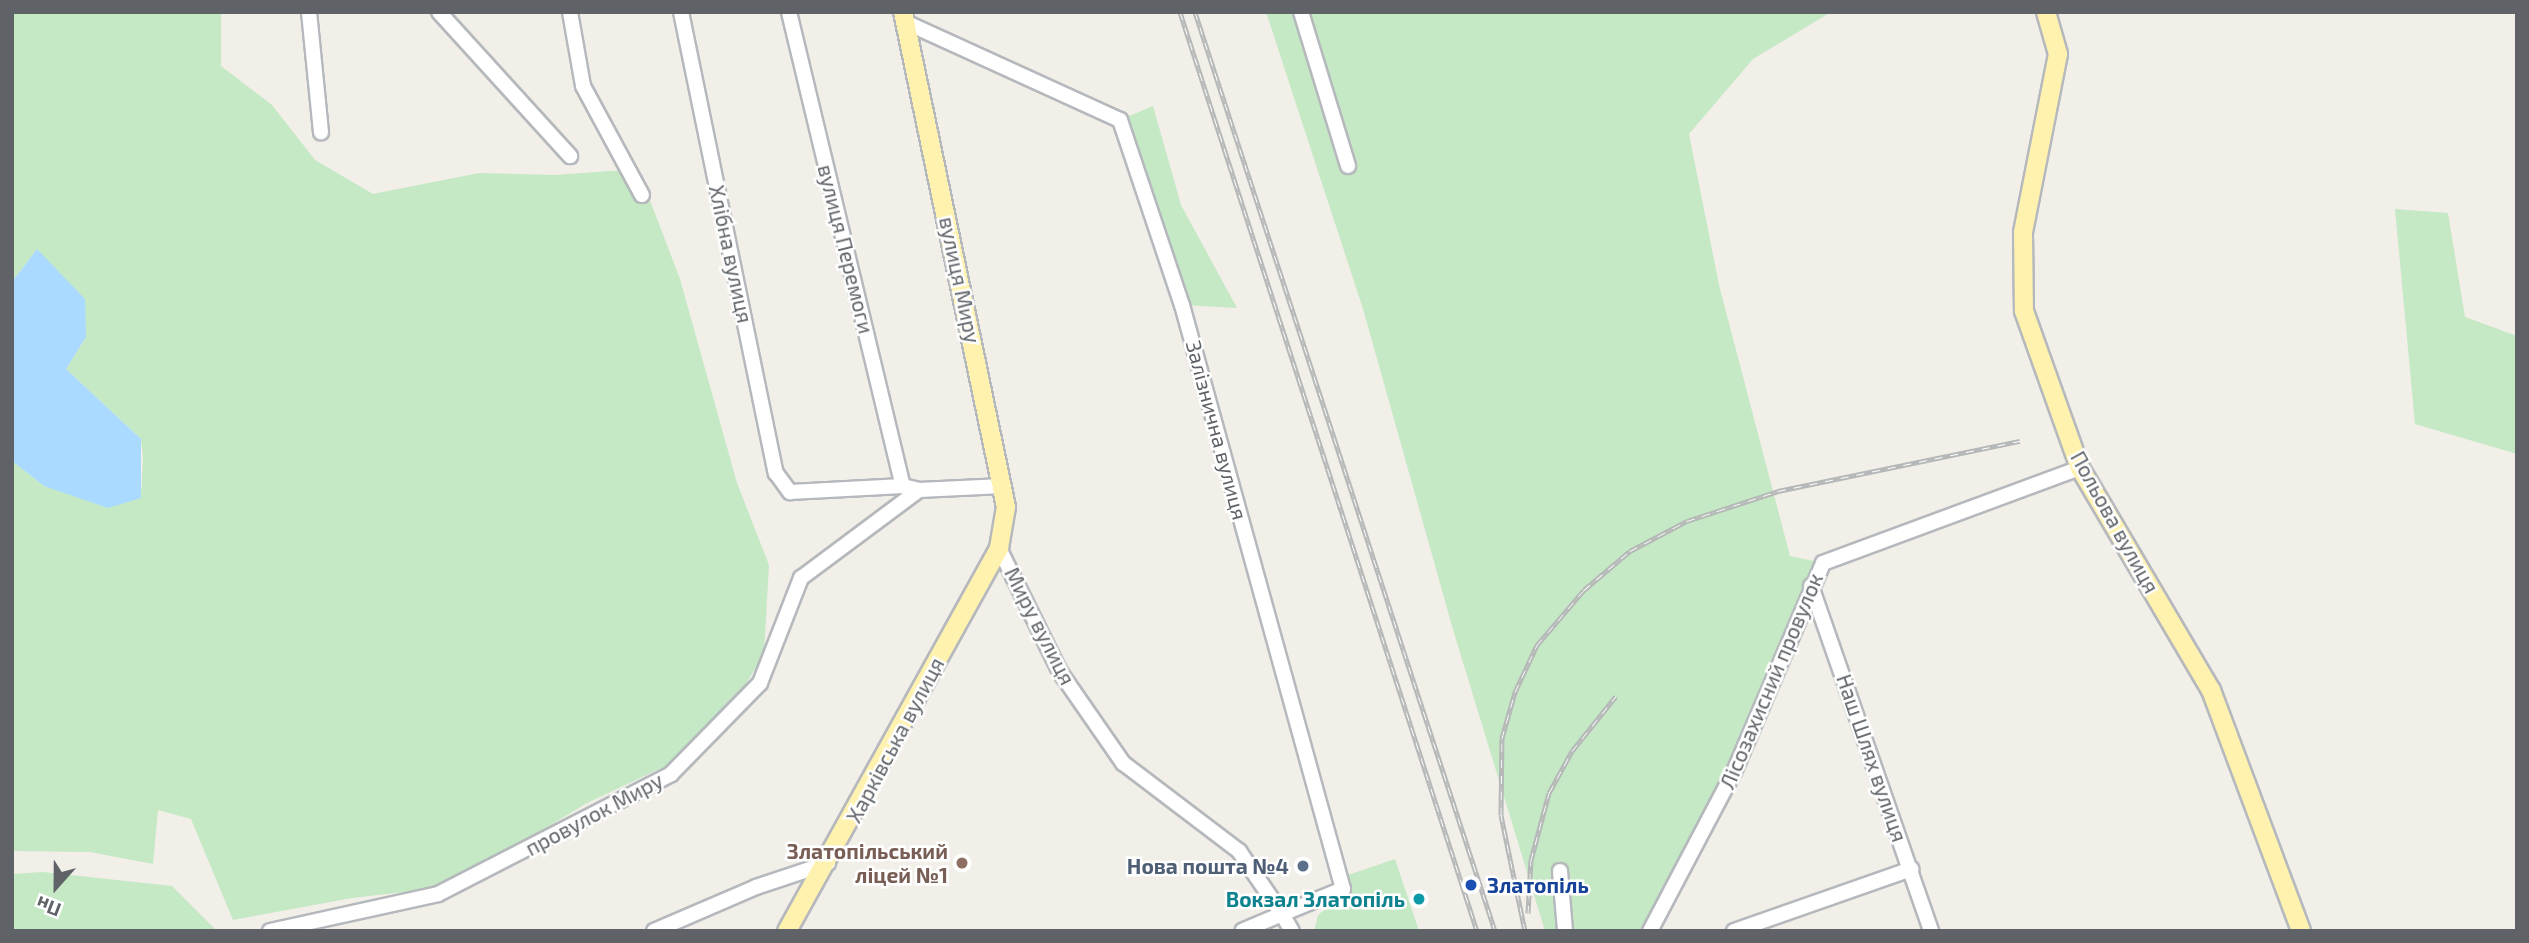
<!DOCTYPE html>
<html>
<head>
<meta charset="utf-8">
<style>
	body { margin:0 }
	#map { position:relative; width:2529px; height:943px; overflow:hidden; background:#f1efe8; font-family:"Exo 2",sans-serif }
	div>[style] { position:absolute }
	[style*='--x'] { left:calc(var(--x)*1px); top:calc(var(--y)*1px); width:calc(var(--w)*1px); rotate:calc(var(--a)*1deg) }
	.green>* { inset:0; background:#c5e8c5 }
	.water>* { inset:0; background:#aadaff }
	.roads { filter:drop-shadow(2px 0 #b5b8bc) drop-shadow(-2px 0 #b5b8bc) drop-shadow(0 2px #b5b8bc) drop-shadow(0 -2px #b5b8bc) }
	.minor>* { height:14px; margin:-7px; padding:0 7px; transform-origin:7px; border-radius:7px; background:#fff }
	.major>* { height:18px; margin:-9px; padding:0 9px; transform-origin:9px; border-radius:9px; background:#fff2af }
	.rail>* { height:5px; margin-top:-2.5px; transform-origin:0; background:repeating-linear-gradient(90deg,#fff 0 8px,#b6b7b8 0 16px); box-sizing:border-box; border-block:2px solid #b6b7b8 }
	.dots>* { width:19px; height:19px; translate:-50% -50%; box-sizing:border-box; border:4px solid #fff; border-radius:50% }
	span { translate:-50% -50%; white-space:nowrap; text-align:center; line-height:1.15; -webkit-text-stroke:5px #fff; paint-order:stroke }
	.street-label { font-size:21px; color:#5f6368 }
	.education-label { font-size:21px; color:#785e54; font-weight:700 }
	.right { translate:-100% -50%; text-align:right }
	.service-label { font-size:21px; color:#4e5e75; font-weight:700 }
	.transit-label { font-size:21px; color:#164399; font-weight:700 }
	.left { translate:0 -50%; text-align:left }
	.culture-label { font-size:21px; color:#0d838f; font-weight:700 }
	.frame { position:absolute; inset:0; border:14px solid #5f6368; pointer-events:none }
	.north { position:absolute; left:21px; top:852px; width:70px; height:70px; -webkit-text-stroke:5px #fff; paint-order:stroke; rotate:201deg; font-size:19px; font-weight:700; line-height:28px; text-align:center; color:#5f6368 }
	.north::after { content:''; display:block; margin:auto; width:24px; height:32px; background:#5f6368; clip-path:polygon(50% 0,100% 100%,50% 72%,0 100%) }
</style>
</head>
<body>
<div id="map">
	<div class="green">
		<i style="clip-path:polygon(12px 12px,221px 12px,221px 66px,272px 105px,315px 160px,373px 194px,479px 173px,555px 175px,638px 169px,680px 279px,737px 483px,769px 565px,764px 654px,722px 723px,674px 762px,587px 803px,448px 887px,352px 898px,233px 920px,191px 819px,158px 810px,153px 864px,90px 852px,12px 851px,12px 461px,44px 486px,141px 498px,143px 458px,141px 439px,66px 369px,86px 337px,37px 249px,12px 282px)"></i>
		<i style="clip-path:polygon(1266px 12px,1831px 12px,1753px 59px,1689px 134px,1719px 285px,1790px 556px,1823px 563px,1734px 772px,1650px 931px,1545px 931px,1454px 633px,1363px 309px)"></i>
		<i style="clip-path:polygon(1153px 106px,1181px 205px,1237px 308px,1182px 305px,1120px 120px)"></i>
		<i style="clip-path:polygon(2395px 209px,2448px 213px,2465px 317px,2517px 336px,2517px 454px,2415px 424px)"></i>
		<i style="clip-path:polygon(1395px 859px,1419px 931px,1314px 931px,1318px 915px,1327px 908px,1355px 907px,1345px 876px)"></i>
		<i style="clip-path:polygon(43px 872px,172px 886px,217px 931px,12px 931px,12px 874px)"></i>
	</div>
	<div class="water">
		<i style="clip-path:polygon(37px 249px,85px 299px,86px 337px,66px 369px,141px 439px,141px 498px,108px 508px,44px 486px,12px 461px,12px 282px)"></i>
	</div>
	<div class="roads">
		<div class="minor">
			<i style="--x:309;--y:12;--w:121;--a:84.3"></i>
			<i style="--x:439;--y:12;--w:195;--a:47.7"></i>
			<i style="--x:570;--y:12;--w:75;--a:80"></i>
			<i style="--x:583;--y:86;--w:124;--a:61.6"></i>
			<i style="--x:681;--y:12;--w:471;--a:78.4"></i>
			<i style="--x:776;--y:473;--w:24;--a:54"></i>
			<i style="--x:790;--y:492;--w:113;--a:-3"></i>
			<i style="--x:903;--y:486;--w:16;--a:14"></i>
			<i style="--x:789;--y:12;--w:488;--a:76.5"></i>
			<i style="--x:1301;--y:12;--w:161;--a:73"></i>
			<i style="--x:905;--y:22;--w:236;--a:24.5"></i>
			<i style="--x:1120;--y:120;--w:195;--a:71.5"></i>
			<i style="--x:1182;--y:305;--w:606;--a:74.59"></i>
			<i style="--x:1343;--y:889;--w:66;--a:157.7"></i>
			<i style="--x:1282;--y:914;--w:20;--a:60"></i>
			<i style="--x:999;--y:548;--w:138;--a:63.8"></i>
			<i style="--x:1060;--y:672;--w:111;--a:55.3"></i>
			<i style="--x:1123;--y:763;--w:146;--a:37.2"></i>
			<i style="--x:1239;--y:851;--w:76;--a:55.7"></i>
			<i style="--x:1282;--y:914;--w:43;--a:157"></i>
			<i style="--x:1811;--y:586;--w:365;--a:70.8"></i>
			<i style="--x:1560;--y:871;--w:60;--a:85.2"></i>
			<i style="--x:270;--y:931;--w:172;--a:-12.4"></i>
			<i style="--x:438;--y:894;--w:262;--a:-27.2"></i>
			<i style="--x:671;--y:774;--w:127;--a:-45.6"></i>
			<i style="--x:760;--y:683;--w:113;--a:-68.7"></i>
			<i style="--x:801;--y:578;--w:147;--a:-36.7"></i>
			<i style="--x:919;--y:490;--w:84;--a:-2.7"></i>
			<i style="--x:654;--y:931;--w:111;--a:-23.3"></i>
			<i style="--x:756;--y:887;--w:76;--a:-18.4"></i>
			<i style="--x:1650;--y:931;--w:180;--a:-62.2"></i>
			<i style="--x:1734;--y:772;--w:227;--a:-66.9"></i>
			<i style="--x:1823;--y:563;--w:274;--a:-20.3"></i>
			<i style="--x:1734;--y:931;--w:188;--a:-19.3"></i>
		</div>
		<div class="major">
			<i style="--x:2046;--y:12;--w:44;--a:74.1"></i>
			<i style="--x:2058;--y:54;--w:182;--a:101.1"></i>
			<i style="--x:2023;--y:233;--w:78;--a:89.3"></i>
			<i style="--x:2024;--y:311;--w:167;--a:70.4"></i>
			<i style="--x:2080;--y:468;--w:258;--a:59.5"></i>
			<i style="--x:2211;--y:690;--w:257;--a:69.5"></i>
			<i style="--x:787;--y:931;--w:438;--a:-61"></i>
			<i style="--x:999;--y:548;--w:42;--a:-80.3"></i>
			<i style="--x:1006;--y:507;--w:506;--a:-101.75"></i>
		</div>
	</div>
	<div class="rail">
		<i style="--x:1180;--y:12;--w:966;--a:72.09"></i>
		<i style="--x:1195;--y:12;--w:967;--a:71.92"></i>
		<i style="--x:1528;--y:913;--w:53;--a:-86.8"></i>
		<i style="--x:1531;--y:860;--w:69;--a:-75"></i>
		<i style="--x:1549;--y:793;--w:48;--a:-61.3"></i>
		<i style="--x:1572;--y:751;--w:70;--a:-51.3"></i>
		<i style="--x:1525;--y:931;--w:118;--a:-101.7"></i>
		<i style="--x:1501;--y:815;--w:77;--a:-89.3"></i>
		<i style="--x:1502;--y:738;--w:48;--a:-74.2"></i>
		<i style="--x:1515;--y:692;--w:52;--a:-64.9"></i>
		<i style="--x:1537;--y:645;--w:72;--a:-49.5"></i>
		<i style="--x:1584;--y:590;--w:60;--a:-40.3"></i>
		<i style="--x:1630;--y:551;--w:64;--a:-27.8"></i>
		<i style="--x:1687;--y:521;--w:96;--a:-18.2"></i>
		<i style="--x:1778;--y:491;--w:247;--a:-11.7"></i>
	</div>
	<div class="dots">
		<i style="left:962px;top:863px;background:#8d6e63"></i>
		<i style="left:1303px;top:866px;background:#5c6f8a"></i>
		<i style="left:1471px;top:885px;background:#1a4fb4"></i>
		<i style="left:1419px;top:899px;background:#0f9aa8"></i>
	</div>
	<div class="street-label">
		<span style="left:846px;top:249px;rotate:76deg">вулиця Перемоги</span>
		<span style="left:731px;top:254px;rotate:78deg">Хлібна вулиця</span>
		<span style="left:960px;top:280px;rotate:78deg">вулиця Миру</span>
		<span style="left:1217px;top:430px;rotate:75deg">Залізнична вулиця</span>
		<span style="left:2115px;top:522px;rotate:61deg">Польова вулиця</span>
		<span style="left:1040px;top:626px;rotate:63deg">Миру вулиця</span>
		<span style="left:1771px;top:681px;rotate:-67deg">Лісозахисний провулок</span>
		<span style="left:895px;top:740px;rotate:-62deg">Харківська вулиця</span>
		<span style="left:1872px;top:758px;rotate:71deg">Наш Шлях вулиця</span>
		<span style="left:594px;top:814px;rotate:-28deg">провулок Миру</span>
	</div>
	<div class="education-label">
		<span class="right" style="left:948px;top:863px">Златопільський<br>ліцей №1</span>
	</div>
	<div class="service-label">
		<span class="right" style="left:1289px;top:866px">Нова пошта №4</span>
	</div>
	<div class="transit-label">
		<span class="left" style="left:1487px;top:885px">Златопіль</span>
	</div>
	<div class="culture-label">
		<span class="right" style="left:1405px;top:899px">Вокзал Златопіль</span>
	</div>
	<div class="frame"></div>
	<div class="north">Пн</div>
</div>
</body>
</html>
